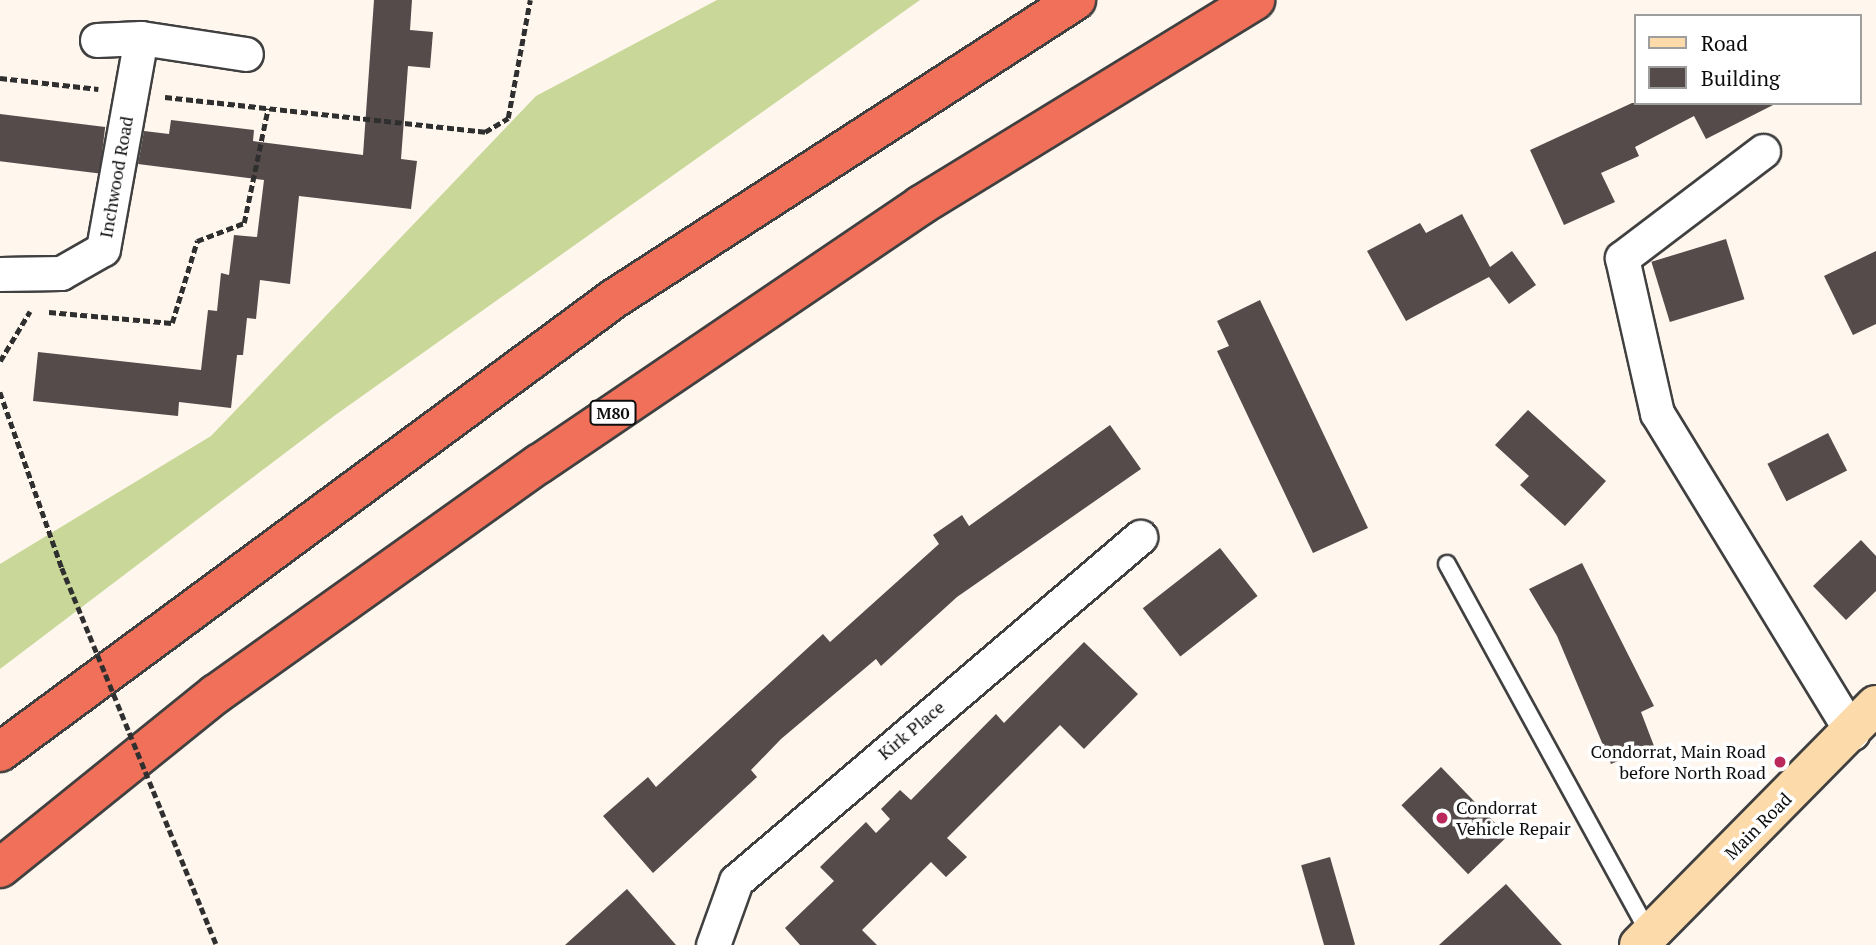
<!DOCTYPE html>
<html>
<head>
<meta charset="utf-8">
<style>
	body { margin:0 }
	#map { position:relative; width:1876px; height:945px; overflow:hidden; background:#fff6ee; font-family:"PT Serif",serif }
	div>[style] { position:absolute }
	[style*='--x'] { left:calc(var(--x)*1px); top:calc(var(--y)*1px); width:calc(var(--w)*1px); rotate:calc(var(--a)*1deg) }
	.forest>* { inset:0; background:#c9d898 }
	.building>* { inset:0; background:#554b4a; transform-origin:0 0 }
	.path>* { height:4.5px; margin-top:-2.25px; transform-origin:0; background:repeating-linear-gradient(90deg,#2f2f2f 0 7px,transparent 0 10.5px) }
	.roads { filter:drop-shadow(2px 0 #404040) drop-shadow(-2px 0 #404040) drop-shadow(0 2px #404040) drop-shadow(0 -2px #404040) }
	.service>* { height:16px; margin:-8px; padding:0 8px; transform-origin:8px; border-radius:8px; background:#fff }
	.minor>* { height:33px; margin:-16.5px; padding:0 16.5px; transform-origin:16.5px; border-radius:16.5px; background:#fff }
	.secondary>* { height:38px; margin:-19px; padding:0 19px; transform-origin:19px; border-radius:19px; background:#fddaaa }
	.motorway>* { height:38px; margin:-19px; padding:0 19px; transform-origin:19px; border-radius:19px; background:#f17059 }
	.path-bridge>* { height:4.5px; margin-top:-2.25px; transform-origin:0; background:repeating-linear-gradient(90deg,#2f2f2f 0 7px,transparent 0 10.5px) }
	.dots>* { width:19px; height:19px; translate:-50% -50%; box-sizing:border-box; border:4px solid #fff; border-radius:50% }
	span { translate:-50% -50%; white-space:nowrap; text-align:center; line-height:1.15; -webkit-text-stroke:7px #fff; paint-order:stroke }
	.shield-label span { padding:2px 5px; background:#fff; border:2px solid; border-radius:5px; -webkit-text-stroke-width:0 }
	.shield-label { font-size:16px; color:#0d0d0d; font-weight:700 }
	.street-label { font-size:18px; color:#0d0d0d }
	.poi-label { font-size:18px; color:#0d0d0d }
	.right { translate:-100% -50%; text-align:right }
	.left { translate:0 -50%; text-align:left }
	.legend { position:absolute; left:1634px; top:14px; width:228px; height:91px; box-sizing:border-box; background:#fff; border:2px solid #9e9e9e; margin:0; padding:9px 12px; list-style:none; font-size:21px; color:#0d0d0d }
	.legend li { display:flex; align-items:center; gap:14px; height:35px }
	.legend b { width:35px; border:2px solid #9e9e9e }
</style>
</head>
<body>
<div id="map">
	<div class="forest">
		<i style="clip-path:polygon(717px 0,920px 0,334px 416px,0 669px,0 564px,211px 436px,536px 96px)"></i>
	</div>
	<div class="building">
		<i style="clip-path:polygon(374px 0,412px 0,410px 30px,433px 32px,430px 68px,408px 66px,401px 159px,417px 161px,411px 209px,299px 196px,290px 284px,260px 280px,256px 319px,247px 318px,243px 355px,237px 355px,231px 408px,179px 402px,178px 416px,33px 401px,38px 352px,201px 370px,208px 310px,217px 311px,221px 273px,229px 275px,234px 235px,257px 237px,264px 180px,138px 164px,144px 131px,169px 134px,171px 120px,254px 130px,253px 141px,363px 155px)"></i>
		<i style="clip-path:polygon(1632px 103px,1777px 103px,1706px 139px,1694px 116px,1635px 147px,1639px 156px,1601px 173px,1615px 202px,1564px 225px,1530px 150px)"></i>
		<i style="left:0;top:114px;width:106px;height:47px;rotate:7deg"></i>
		<i style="clip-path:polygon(1462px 214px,1490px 267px,1512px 251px,1536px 285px,1509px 304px,1489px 277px,1406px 321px,1367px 251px,1420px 223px,1426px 233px)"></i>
		<i style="left:1726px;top:239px;width:63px;height:78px;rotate:73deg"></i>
		<i style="clip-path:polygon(1876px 251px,1876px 324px,1853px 335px,1824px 276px)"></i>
		<i style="clip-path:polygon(1260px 300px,1368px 528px,1313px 553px,1217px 351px,1229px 346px,1217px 321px)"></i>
		<i style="clip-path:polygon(1528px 410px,1606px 481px,1565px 526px,1520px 485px,1529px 476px,1495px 445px)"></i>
		<i style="clip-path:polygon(1110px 425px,1141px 469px,957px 597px,881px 666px,876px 659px,781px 739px,751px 770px,757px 777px,653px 873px,603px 816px,648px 777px,656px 787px,823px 634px,830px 642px,939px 544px,933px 535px,962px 515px,969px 526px)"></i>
		<i style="left:1828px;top:433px;width:42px;height:68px;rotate:63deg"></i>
		<i style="clip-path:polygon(1861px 540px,1876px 556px,1876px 591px,1846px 620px,1813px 586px)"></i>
		<i style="left:1220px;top:548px;width:61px;height:98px;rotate:52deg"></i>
		<i style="clip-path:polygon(1582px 563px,1654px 706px,1641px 712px,1654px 746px,1611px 764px,1557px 636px,1529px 589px)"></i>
		<i style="clip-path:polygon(1084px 642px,1138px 694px,1084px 749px,1060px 725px,947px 838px,967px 857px,946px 877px,931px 862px,862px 930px,877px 945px,800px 945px,785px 928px,834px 881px,820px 867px,866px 822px,876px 833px,890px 819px,881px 809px,900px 790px,911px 800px,996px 714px,1004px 723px)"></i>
		<i style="left:1441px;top:767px;width:96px;height:55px;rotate:46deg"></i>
		<i style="left:1330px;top:857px;width:91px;height:30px;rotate:74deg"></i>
		<i style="clip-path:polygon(1506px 884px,1562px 945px,1439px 945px)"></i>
		<i style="clip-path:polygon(627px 889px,676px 945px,565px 945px)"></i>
	</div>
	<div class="path">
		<i style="--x:0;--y:78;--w:99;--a:6.4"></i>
		<i style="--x:165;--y:97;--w:322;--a:6.2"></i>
		<i style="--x:485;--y:132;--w:27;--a:-31"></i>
		<i style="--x:508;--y:118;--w:120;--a:-79.4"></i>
		<i style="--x:49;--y:312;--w:123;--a:5.1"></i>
		<i style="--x:172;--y:323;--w:86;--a:-73"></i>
		<i style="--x:197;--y:241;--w:50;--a:-21"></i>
		<i style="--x:244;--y:223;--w:117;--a:-78.2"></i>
		<i style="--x:0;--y:361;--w:58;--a:-59"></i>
		<i style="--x:0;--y:392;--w:187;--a:70.6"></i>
	</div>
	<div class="roads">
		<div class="service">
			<i style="--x:1447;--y:564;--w:423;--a:61.3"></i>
		</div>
		<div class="minor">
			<i style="--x:97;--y:40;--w:44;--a:-2.6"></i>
			<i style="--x:141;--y:38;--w:106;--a:8.7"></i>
			<i style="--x:1763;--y:151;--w:177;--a:142.8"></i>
			<i style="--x:1622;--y:258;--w:159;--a:77.3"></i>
			<i style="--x:1657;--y:413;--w:375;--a:58.6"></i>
			<i style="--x:0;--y:274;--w:61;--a:-0.9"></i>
			<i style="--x:61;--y:273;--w:48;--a:-29.7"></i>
			<i style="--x:103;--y:249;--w:214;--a:-79.8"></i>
			<i style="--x:713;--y:945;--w:68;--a:-70.2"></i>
			<i style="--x:736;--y:881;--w:531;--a:-40.41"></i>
		</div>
		<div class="secondary">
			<i style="--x:1639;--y:945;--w:337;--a:-45.4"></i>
		</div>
		<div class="motorway">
			<i style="--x:0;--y:752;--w:764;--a:-36.44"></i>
			<i style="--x:615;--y:298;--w:549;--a:-32.88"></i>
			<i style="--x:0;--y:868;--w:277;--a:-38.9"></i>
			<i style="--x:216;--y:694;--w:397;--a:-35.5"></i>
			<i style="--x:539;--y:464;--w:462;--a:-34.1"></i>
			<i style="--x:921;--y:205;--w:392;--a:-31.5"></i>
		</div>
	</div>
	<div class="path-bridge">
		<i style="--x:62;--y:568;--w:408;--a:67.7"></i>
	</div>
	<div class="dots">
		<i style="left:1780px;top:762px;background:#ba285c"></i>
		<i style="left:1442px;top:818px;background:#ba285c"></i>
	</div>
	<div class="shield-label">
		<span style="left:613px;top:413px">M80</span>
	</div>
	<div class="street-label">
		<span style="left:116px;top:177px;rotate:-80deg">Inchwood Road</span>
		<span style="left:911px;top:730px;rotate:-40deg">Kirk Place</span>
		<span style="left:1758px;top:826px;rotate:-45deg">Main Road</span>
	</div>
	<div class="poi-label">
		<span class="right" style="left:1766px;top:762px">Condorrat, Main Road<br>before North Road</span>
		<span class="left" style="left:1456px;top:818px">Condorrat<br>Vehicle Repair</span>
	</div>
	<ul class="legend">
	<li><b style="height:9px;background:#fddaaa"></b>Road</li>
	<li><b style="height:19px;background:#554b4a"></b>Building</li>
	</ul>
</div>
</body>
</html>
